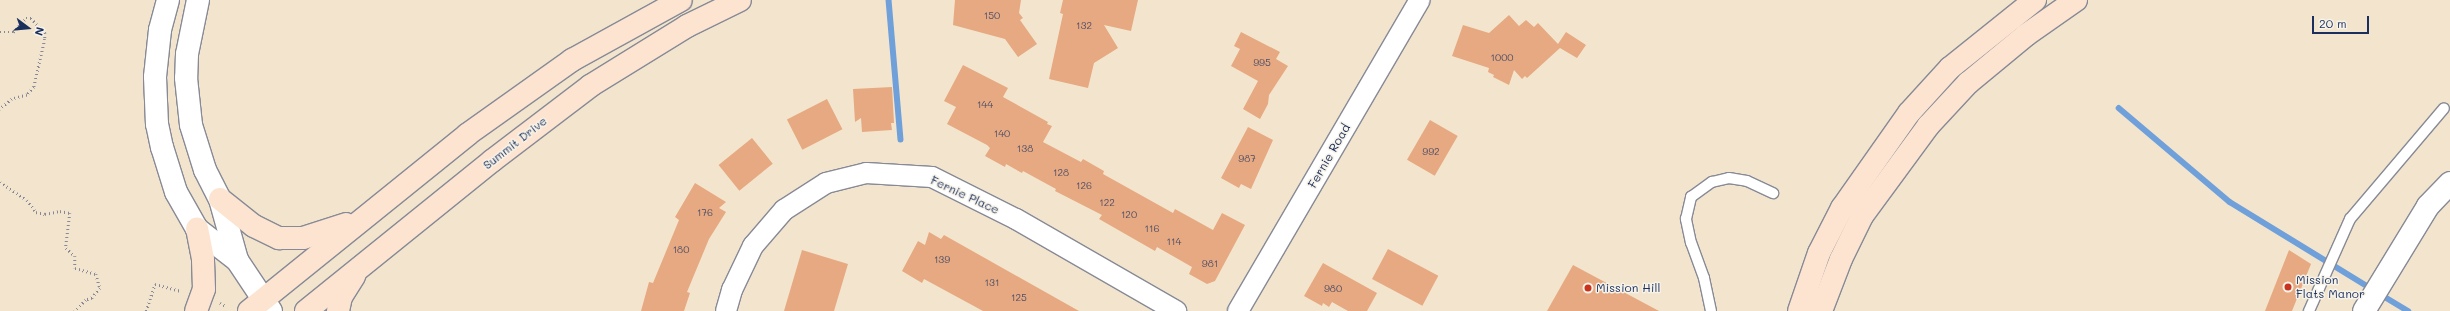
<!DOCTYPE html>
<html>
<head>
<meta charset="utf-8">
<style>
	body { margin:0 }
	#map { position:relative; width:2450px; height:311px; overflow:hidden; background:#f3e5cd; font-family:Mali,sans-serif }
	div>[style] { position:absolute }
	[style*='--x'] { left:calc(var(--x)*1px); top:calc(var(--y)*1px); width:calc(var(--w)*1px); rotate:calc(var(--a)*1deg) }
	.stream>* { height:5.5px; margin:-2.75px; padding:0 2.75px; transform-origin:2.75px; border-radius:2.75px; background:#70a0da }
	.building>* { inset:0; background:#e6a981; transform-origin:0 0 }
	.path>* { height:2.5px; margin-top:-1.25px; transform-origin:0; background:repeating-linear-gradient(90deg,#878a96 0 1px,transparent 0 4px) }
	.roads { filter:drop-shadow(1px 0 #878a96) drop-shadow(-1px 0 #878a96) drop-shadow(0 1px #878a96) drop-shadow(0 -1px #878a96) }
	.service>* { height:10px; margin:-5px; padding:0 5px; transform-origin:5px; border-radius:5px; background:#fff }
	.minor>* { height:20px; margin:-10px; padding:0 10px; transform-origin:10px; border-radius:10px; background:#fff }
	.tertiary>* { height:22px; margin:-11px; padding:0 11px; transform-origin:11px; border-radius:11px; background:#fff }
	.secondary>* { height:22px; margin:-11px; padding:0 11px; transform-origin:11px; border-radius:11px; background:#fde4d1 }
	.dots>* { width:11px; height:11px; translate:-50% -50%; box-sizing:border-box; border:2px solid #f7f3e8; border-radius:50% }
	span { translate:-50% -50%; white-space:nowrap; text-align:center; line-height:1.15; -webkit-text-stroke:3px #f7f3e8; paint-order:stroke }
	.number-label { font-size:10px; color:#4e4e67 }
	.number-label span { -webkit-text-stroke-width:0 }
	.street-label { font-size:12px; color:#1b2f5e }
	.poi-label { font-size:12px; color:#1b2f5e }
	.left { translate:0 -50%; text-align:left }
	.north { position:absolute; left:8px; top:8px; width:40px; height:40px; -webkit-text-stroke:3px #f7f3e8; paint-order:stroke; rotate:106deg; font-size:11px; font-weight:700; line-height:16px; text-align:center; color:#1b2f5e }
	.north::after { content:''; display:block; margin:auto; width:14px; height:18px; background:#1b2f5e; clip-path:polygon(50% 0,100% 100%,50% 72%,0 100%) }
	.scale { position:absolute; left:2312px; top:16px; width:57px; height:18px; box-sizing:border-box; border:2px solid #1b2f5e; border-top:0; padding-left:5px; font-size:12px; line-height:14px; white-space:nowrap; color:#1b2f5e; -webkit-text-stroke:3px #f7f3e8; paint-order:stroke }
</style>
</head>
<body>
<div id="map">
	<div class="stream">
		<i style="--x:889;--y:0;--w:140;--a:85.1"></i>
		<i style="--x:2119;--y:108;--w:145;--a:40.3"></i>
		<i style="--x:2230;--y:202;--w:167;--a:31.5"></i>
		<i style="--x:2380;--y:294;--w:33;--a:31"></i>
	</div>
	<div class="building">
		<i style="clip-path:polygon(955px 0,1021px 0,1019px 13px,1023px 18px,1020px 20px,1037px 44px,1018px 57px,1005px 39px,953px 25px)"></i>
		<i style="clip-path:polygon(1063px 0,1138px 0,1131px 31px,1104px 25px,1118px 48px,1094px 63px,1088px 88px,1049px 79px,1063px 14px,1060px 13px)"></i>
		<i style="clip-path:polygon(1509px 15px,1519px 26px,1526px 20px,1534px 27px,1538px 23px,1558px 44px,1566px 32px,1586px 45px,1577px 58px,1560px 48px,1527px 78px,1525px 76px,1522px 79px,1514px 70px,1509px 85px,1493px 77px,1494px 75px,1488px 72px,1489px 68px,1452px 56px,1463px 25px,1489px 33px)"></i>
		<i style="clip-path:polygon(1241px 32px,1280px 52px,1276px 59px,1288px 66px,1269px 95px,1268px 104px,1260px 119px,1243px 109px,1258px 81px,1231px 66px,1240px 49px,1234px 46px)"></i>
		<i style="clip-path:polygon(963px 65px,1008px 88px,1003px 97px,1048px 122px,1047px 124px,1052px 126px,1043px 142px,1081px 162px,1083px 159px,1104px 171px,1103px 174px,1173px 213px,1175px 209px,1213px 230px,1222px 213px,1245px 225px,1215px 281px,1207px 284px,1189px 274px,1192px 267px,1157px 247px,1155px 251px,1099px 219px,1102px 215px,1055px 191px,1056px 189px,1023px 171px,1022px 173px,1006px 164px,1005px 167px,985px 156px,990px 148px,987px 145px,947px 124px,956px 107px,944px 101px)"></i>
		<i style="clip-path:polygon(892px 87px,894px 123px,891px 123px,892px 130px,862px 132px,861px 118px,855px 122px,853px 89px)"></i>
		<i style="left:827px;top:99px;width:34px;height:45px;rotate:63deg"></i>
		<i style="left:1430px;top:120px;width:32px;height:46px;rotate:30deg"></i>
		<i style="clip-path:polygon(1248px 127px,1273px 140px,1251px 189px,1241px 184px,1239px 188px,1221px 178px)"></i>
		<i style="left:752px;top:138px;width:33px;height:43px;rotate:51deg"></i>
		<i style="clip-path:polygon(695px 183px,726px 202px,719px 208px,726px 212px,709px 239px,687px 292px,690px 293px,684px 311px,641px 311px,649px 282px,653px 283px,679px 220px,675px 217px)"></i>
		<i style="clip-path:polygon(929px 232px,941px 239px,944px 235px,1079px 311px,983px 311px,924px 279px,922px 283px,902px 271px,918px 241px,925px 245px)"></i>
		<i style="left:1388px;top:249px;width:57px;height:34px;rotate:28deg"></i>
		<i style="clip-path:polygon(802px 250px,848px 264px,834px 311px,784px 311px)"></i>
		<i style="clip-path:polygon(2289px 250px,2311px 264px,2292px 311px,2265px 311px)"></i>
		<i style="clip-path:polygon(1323px 263px,1377px 293px,1367px 311px,1348px 311px,1332px 302px,1329px 307px,1323px 303px,1322px 306px,1304px 296px)"></i>
		<i style="clip-path:polygon(1573px 265px,1659px 311px,1547px 311px)"></i>
	</div>
	<div class="path">
		<i style="--x:0;--y:32;--w:13;--a:0"></i>
		<i style="--x:13;--y:32;--w:19;--a:-47"></i>
		<i style="--x:26;--y:18;--w:5;--a:0"></i>
		<i style="--x:31;--y:18;--w:21;--a:47"></i>
		<i style="--x:45;--y:33;--w:6;--a:90"></i>
		<i style="--x:45;--y:39;--w:49;--a:102.9"></i>
		<i style="--x:34;--y:87;--w:11;--a:131"></i>
		<i style="--x:27;--y:95;--w:16;--a:165"></i>
		<i style="--x:12;--y:99;--w:16;--a:140"></i>
		<i style="--x:0;--y:182;--w:32;--a:34"></i>
		<i style="--x:27;--y:200;--w:15;--a:53"></i>
		<i style="--x:36;--y:212;--w:9;--a:13"></i>
		<i style="--x:45;--y:214;--w:15;--a:-11"></i>
		<i style="--x:60;--y:211;--w:10;--a:11"></i>
		<i style="--x:70;--y:213;--w:35;--a:97"></i>
		<i style="--x:66;--y:248;--w:12;--a:42"></i>
		<i style="--x:75;--y:256;--w:12;--a:90"></i>
		<i style="--x:75;--y:268;--w:22;--a:16"></i>
		<i style="--x:96;--y:274;--w:15;--a:74"></i>
		<i style="--x:100;--y:288;--w:13;--a:129"></i>
		<i style="--x:92;--y:298;--w:6;--a:162"></i>
		<i style="--x:86;--y:300;--w:16;--a:135"></i>
		<i style="--x:220;--y:303;--w:7;--a:27"></i>
		<i style="--x:146;--y:311;--w:28;--a:-72"></i>
		<i style="--x:155;--y:284;--w:27;--a:15"></i>
	</div>
	<div class="roads">
		<div class="service">
			<i style="--x:1711;--y:311;--w:34;--a:-102"></i>
			<i style="--x:1704;--y:278;--w:37;--a:-110"></i>
			<i style="--x:1691;--y:243;--w:25;--a:-102"></i>
			<i style="--x:1686;--y:219;--w:23;--a:-77"></i>
			<i style="--x:1691;--y:197;--w:26;--a:-36"></i>
			<i style="--x:1712;--y:182;--w:17;--a:-13"></i>
			<i style="--x:1729;--y:178;--w:18;--a:9"></i>
			<i style="--x:1747;--y:181;--w:29;--a:25"></i>
			<i style="--x:2309;--y:311;--w:101;--a:-66"></i>
			<i style="--x:2350;--y:219;--w:145;--a:-49.7"></i>
		</div>
		<div class="minor">
			<i style="--x:726;--y:311;--w:22;--a:-74"></i>
			<i style="--x:732;--y:290;--w:49;--a:-64.5"></i>
			<i style="--x:753;--y:246;--w:48;--a:-49.3"></i>
			<i style="--x:784;--y:210;--w:50;--a:-32.7"></i>
			<i style="--x:826;--y:183;--w:41;--a:-14"></i>
			<i style="--x:866;--y:173;--w:66;--a:3.5"></i>
			<i style="--x:932;--y:177;--w:94;--a:26.6"></i>
			<i style="--x:1016;--y:219;--w:185;--a:29.9"></i>
			<i style="--x:1238;--y:311;--w:360;--a:-59.7"></i>
		</div>
		<div class="tertiary">
			<i style="--x:168;--y:0;--w:31;--a:105"></i>
			<i style="--x:160;--y:30;--w:47;--a:96.1"></i>
			<i style="--x:155;--y:77;--w:47;--a:87.6"></i>
			<i style="--x:157;--y:124;--w:24;--a:78"></i>
			<i style="--x:162;--y:147;--w:47;--a:72.7"></i>
			<i style="--x:176;--y:192;--w:43;--a:60.4"></i>
			<i style="--x:197;--y:229;--w:51;--a:37.8"></i>
			<i style="--x:198;--y:0;--w:55;--a:101.5"></i>
			<i style="--x:187;--y:54;--w:24;--a:92"></i>
			<i style="--x:186;--y:78;--w:47;--a:83.9"></i>
			<i style="--x:191;--y:125;--w:47;--a:72.7"></i>
			<i style="--x:205;--y:170;--w:33;--a:63"></i>
			<i style="--x:220;--y:199;--w:63;--a:74.4"></i>
			<i style="--x:237;--y:260;--w:61;--a:56.3"></i>
			<i style="--x:2364;--y:311;--w:123;--a:-58.6"></i>
			<i style="--x:2428;--y:206;--w:32;--a:-46"></i>
		</div>
		<div class="secondary">
			<i style="--x:220;--y:199;--w:43;--a:38.5"></i>
			<i style="--x:254;--y:226;--w:28;--a:26"></i>
			<i style="--x:279;--y:238;--w:24;--a:0"></i>
			<i style="--x:303;--y:238;--w:45;--a:-18"></i>
			<i style="--x:196;--y:311;--w:23;--a:-70"></i>
			<i style="--x:204;--y:289;--w:30;--a:-92"></i>
			<i style="--x:203;--y:259;--w:31;--a:-101"></i>
			<i style="--x:249;--y:311;--w:282;--a:-38.9"></i>
			<i style="--x:468;--y:134;--w:128;--a:-35.4"></i>
			<i style="--x:572;--y:60;--w:124;--a:-28.8"></i>
			<i style="--x:306;--y:311;--w:240;--a:-38.9"></i>
			<i style="--x:493;--y:160;--w:122;--a:-37.3"></i>
			<i style="--x:590;--y:86;--w:114;--a:-31.7"></i>
			<i style="--x:687;--y:26;--w:59;--a:-26.1"></i>
			<i style="--x:338;--y:311;--w:14;--a:-78"></i>
			<i style="--x:341;--y:297;--w:25;--a:-58"></i>
			<i style="--x:1799;--y:311;--w:61;--a:-71"></i>
			<i style="--x:1819;--y:253;--w:51;--a:-62.9"></i>
			<i style="--x:1842;--y:208;--w:116;--a:-54.8"></i>
			<i style="--x:1909;--y:113;--w:61;--a:-47.7"></i>
			<i style="--x:1950;--y:68;--w:109;--a:-38.7"></i>
			<i style="--x:1821;--y:311;--w:56;--a:-69"></i>
			<i style="--x:1841;--y:259;--w:48;--a:-64"></i>
			<i style="--x:1862;--y:216;--w:112;--a:-53.7"></i>
			<i style="--x:1928;--y:126;--w:59;--a:-47.1"></i>
			<i style="--x:1968;--y:83;--w:75;--a:-39.6"></i>
			<i style="--x:2026;--y:35;--w:61;--a:-35"></i>
		</div>
	</div>
	<div class="dots">
		<i style="left:2288px;top:287px;background:#c8321e"></i>
		<i style="left:1588px;top:288px;background:#c8321e"></i>
	</div>
	<div class="number-label">
		<span style="left:992px;top:16px">150</span>
		<span style="left:1084px;top:26px">132</span>
		<span style="left:1502px;top:58px">1000</span>
		<span style="left:1262px;top:63px">995</span>
		<span style="left:985px;top:105px">144</span>
		<span style="left:1002px;top:134px">140</span>
		<span style="left:1025px;top:149px">138</span>
		<span style="left:1431px;top:152px">992</span>
		<span style="left:1247px;top:159px">987</span>
		<span style="left:1061px;top:173px">128</span>
		<span style="left:1084px;top:186px">126</span>
		<span style="left:1107px;top:203px">122</span>
		<span style="left:705px;top:213px">176</span>
		<span style="left:1129px;top:215px">120</span>
		<span style="left:1152px;top:229px">116</span>
		<span style="left:1174px;top:242px">114</span>
		<span style="left:681px;top:250px">180</span>
		<span style="left:942px;top:260px">139</span>
		<span style="left:1210px;top:264px">981</span>
		<span style="left:992px;top:283px">131</span>
		<span style="left:1333px;top:289px">980</span>
		<span style="left:1019px;top:298px">125</span>
	</div>
	<div class="street-label">
		<span style="left:515px;top:143px;rotate:-38deg">Summit Drive</span>
		<span style="left:1329px;top:156px;rotate:-60deg">Fernie Road</span>
		<span style="left:965px;top:195px;rotate:25deg">Fernie Place</span>
	</div>
	<div class="poi-label">
		<span class="left" style="left:2296px;top:287px">Mission<br>Flats Manor</span>
		<span class="left" style="left:1596px;top:288px">Mission Hill</span>
	</div>
	<div class="north">N</div>
	<div class="scale">20 m</div>
</div>
</body>
</html>
